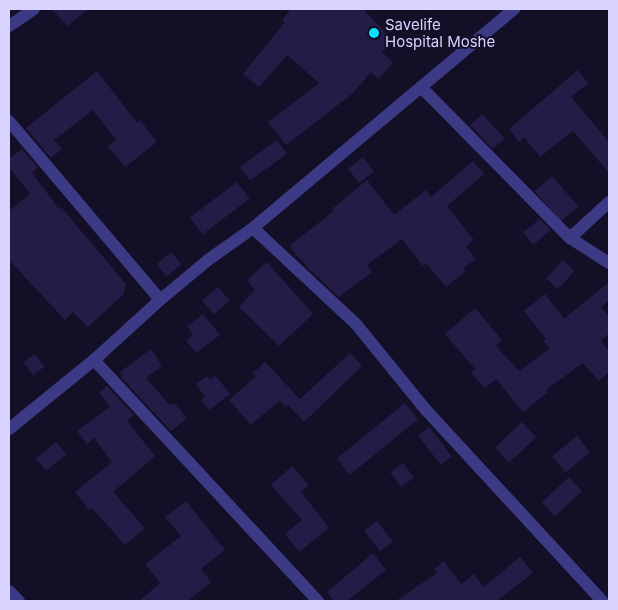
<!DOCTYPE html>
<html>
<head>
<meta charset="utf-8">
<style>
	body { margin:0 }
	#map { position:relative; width:618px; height:610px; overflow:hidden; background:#130f26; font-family:Inter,sans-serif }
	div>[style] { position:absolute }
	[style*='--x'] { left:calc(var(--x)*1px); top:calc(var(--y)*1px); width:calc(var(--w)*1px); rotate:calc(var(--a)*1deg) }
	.building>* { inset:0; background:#241b47; transform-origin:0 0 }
	.minor>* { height:12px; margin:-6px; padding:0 6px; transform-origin:6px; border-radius:6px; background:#3d3a85 }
	.dots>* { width:14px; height:14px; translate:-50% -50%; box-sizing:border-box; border:2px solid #130f26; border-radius:50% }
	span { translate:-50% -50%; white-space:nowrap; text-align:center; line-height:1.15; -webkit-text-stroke:4px #130f26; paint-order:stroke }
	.poi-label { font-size:15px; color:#d9d4ff }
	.left { translate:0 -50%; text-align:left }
	.frame { position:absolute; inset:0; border:10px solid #d9d4ff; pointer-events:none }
</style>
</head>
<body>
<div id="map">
	<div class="building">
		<i style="clip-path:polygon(52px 9px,89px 9px,67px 26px)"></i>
		<i style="clip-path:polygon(291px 9px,363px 9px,394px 41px,382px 52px,393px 63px,378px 79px,371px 72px,352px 94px,286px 145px,268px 122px,319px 83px,287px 55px,259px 87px,243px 74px,285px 22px,282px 20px)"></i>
		<i style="clip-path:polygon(578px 70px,588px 83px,571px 97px,609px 142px,609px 173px,573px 131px,540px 157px,524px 137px,519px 142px,509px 129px)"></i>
		<i style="clip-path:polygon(97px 71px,137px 123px,140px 120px,157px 142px,125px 167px,108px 146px,116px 140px,93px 110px,54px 140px,62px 149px,51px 158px,26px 128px)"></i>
		<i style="left:482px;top:114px;width:33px;height:16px;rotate:47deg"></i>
		<i style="left:277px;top:140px;width:17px;height:46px;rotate:54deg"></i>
		<i style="clip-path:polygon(22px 149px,38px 167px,32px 173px,59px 209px,61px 207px,126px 284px,123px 295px,88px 327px,73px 312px,65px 320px,9px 260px,9px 211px,30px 194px,9px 167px,9px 159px)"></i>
		<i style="left:363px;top:157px;width:18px;height:19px;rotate:52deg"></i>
		<i style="clip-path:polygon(473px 161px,484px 174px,447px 206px,474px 240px,466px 247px,476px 259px,464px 268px,466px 271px,446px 287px,426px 263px,423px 266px,402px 239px,367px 265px,372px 272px,339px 297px,308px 268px,289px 246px,334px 211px,332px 209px,367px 180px,394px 215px,426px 190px,431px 197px)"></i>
		<i style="left:552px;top:176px;width:40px;height:23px;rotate:49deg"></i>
		<i style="left:237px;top:182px;width:21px;height:59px;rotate:53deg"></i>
		<i style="clip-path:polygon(540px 219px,551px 230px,533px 245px,523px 232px)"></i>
		<i style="left:171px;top:252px;width:16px;height:19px;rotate:50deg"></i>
		<i style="left:563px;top:260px;width:16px;height:25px;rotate:43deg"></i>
		<i style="clip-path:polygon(267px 262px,313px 314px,279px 346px,239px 307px,255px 290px,247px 280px)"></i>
		<i style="clip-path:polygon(609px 282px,609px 300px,601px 307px,609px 317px,609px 333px,601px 341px,609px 351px,609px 372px,599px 381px,583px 363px,546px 390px,548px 392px,523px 412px,496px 379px,485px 388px,471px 373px,475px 369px,445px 334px,475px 308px,502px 340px,496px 346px,519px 371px,550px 348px,543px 341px,546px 339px,524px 311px,545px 294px,564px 319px)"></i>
		<i style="left:218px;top:287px;width:18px;height:21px;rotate:49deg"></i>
		<i style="clip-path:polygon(203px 314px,220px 335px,196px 353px,186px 341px,193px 335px,187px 326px)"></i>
		<i style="clip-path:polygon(151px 349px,162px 366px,146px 378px,170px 405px,174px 403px,187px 418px,171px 431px,120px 376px,122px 375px,120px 372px)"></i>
		<i style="clip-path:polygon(350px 353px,362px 366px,304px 422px,288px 405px,286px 407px,279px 401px,251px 425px,229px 400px,256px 376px,253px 373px,265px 362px,300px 399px)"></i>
		<i style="left:35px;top:354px;width:16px;height:14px;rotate:55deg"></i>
		<i style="clip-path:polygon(215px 375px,230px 394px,209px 410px,201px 400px,205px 397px,196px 384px,207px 376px,210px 380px)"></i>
		<i style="clip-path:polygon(107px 386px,134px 415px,127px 421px,155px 456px,113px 492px,145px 528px,125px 545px,92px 508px,89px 510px,75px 492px,112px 462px,94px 438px,87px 444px,77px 431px,110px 407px,99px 392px)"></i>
		<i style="left:405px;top:403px;width:21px;height:88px;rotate:51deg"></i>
		<i style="left:522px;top:422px;width:21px;height:37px;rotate:47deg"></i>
		<i style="left:429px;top:427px;width:37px;height:14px;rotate:52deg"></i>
		<i style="left:577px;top:436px;width:21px;height:32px;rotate:51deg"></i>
		<i style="left:56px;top:442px;width:16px;height:26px;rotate:50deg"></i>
		<i style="left:403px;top:463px;width:18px;height:16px;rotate:52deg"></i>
		<i style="clip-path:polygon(292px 466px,309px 485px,301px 492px,329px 528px,299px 552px,285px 534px,302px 520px,271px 485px)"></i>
		<i style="left:569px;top:477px;width:19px;height:37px;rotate:47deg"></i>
		<i style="clip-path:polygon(186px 501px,225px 550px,201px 569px,211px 582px,188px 601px,139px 601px,160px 583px,145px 564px,181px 536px,165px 517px)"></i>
		<i style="left:377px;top:521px;width:26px;height:16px;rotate:53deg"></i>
		<i style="clip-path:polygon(373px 553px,386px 570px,347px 601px,334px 601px,327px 592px)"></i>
		<i style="clip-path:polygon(520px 557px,533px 573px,497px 601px,396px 601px,437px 573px,434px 569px,444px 561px,461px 584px,474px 574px,484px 587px)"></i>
	</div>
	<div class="minor">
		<i style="--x:9;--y:26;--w:30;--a:-34"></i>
		<i style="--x:421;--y:87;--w:212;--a:45.4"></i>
		<i style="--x:570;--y:238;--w:46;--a:32.7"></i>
		<i style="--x:9;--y:121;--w:234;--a:49.8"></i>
		<i style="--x:253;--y:228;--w:141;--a:43"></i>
		<i style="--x:356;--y:324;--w:111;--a:50.9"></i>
		<i style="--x:426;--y:410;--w:260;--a:47.3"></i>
		<i style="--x:570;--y:238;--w:53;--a:-42.7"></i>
		<i style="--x:94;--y:360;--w:329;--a:47.1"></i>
		<i style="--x:9;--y:429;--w:109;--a:-39.1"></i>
		<i style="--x:94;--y:360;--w:89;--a:-42.3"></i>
		<i style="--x:160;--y:300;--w:62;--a:-39.8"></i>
		<i style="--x:208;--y:260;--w:55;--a:-35.4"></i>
		<i style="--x:253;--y:228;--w:341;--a:-40"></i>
		<i style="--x:9;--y:591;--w:14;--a:45"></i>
	</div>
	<div class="dots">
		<i style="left:374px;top:33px;background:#00e5ff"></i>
	</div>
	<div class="poi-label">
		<span class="left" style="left:385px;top:33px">Savelife<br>Hospital Moshe</span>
	</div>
	<div class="frame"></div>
</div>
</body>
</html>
